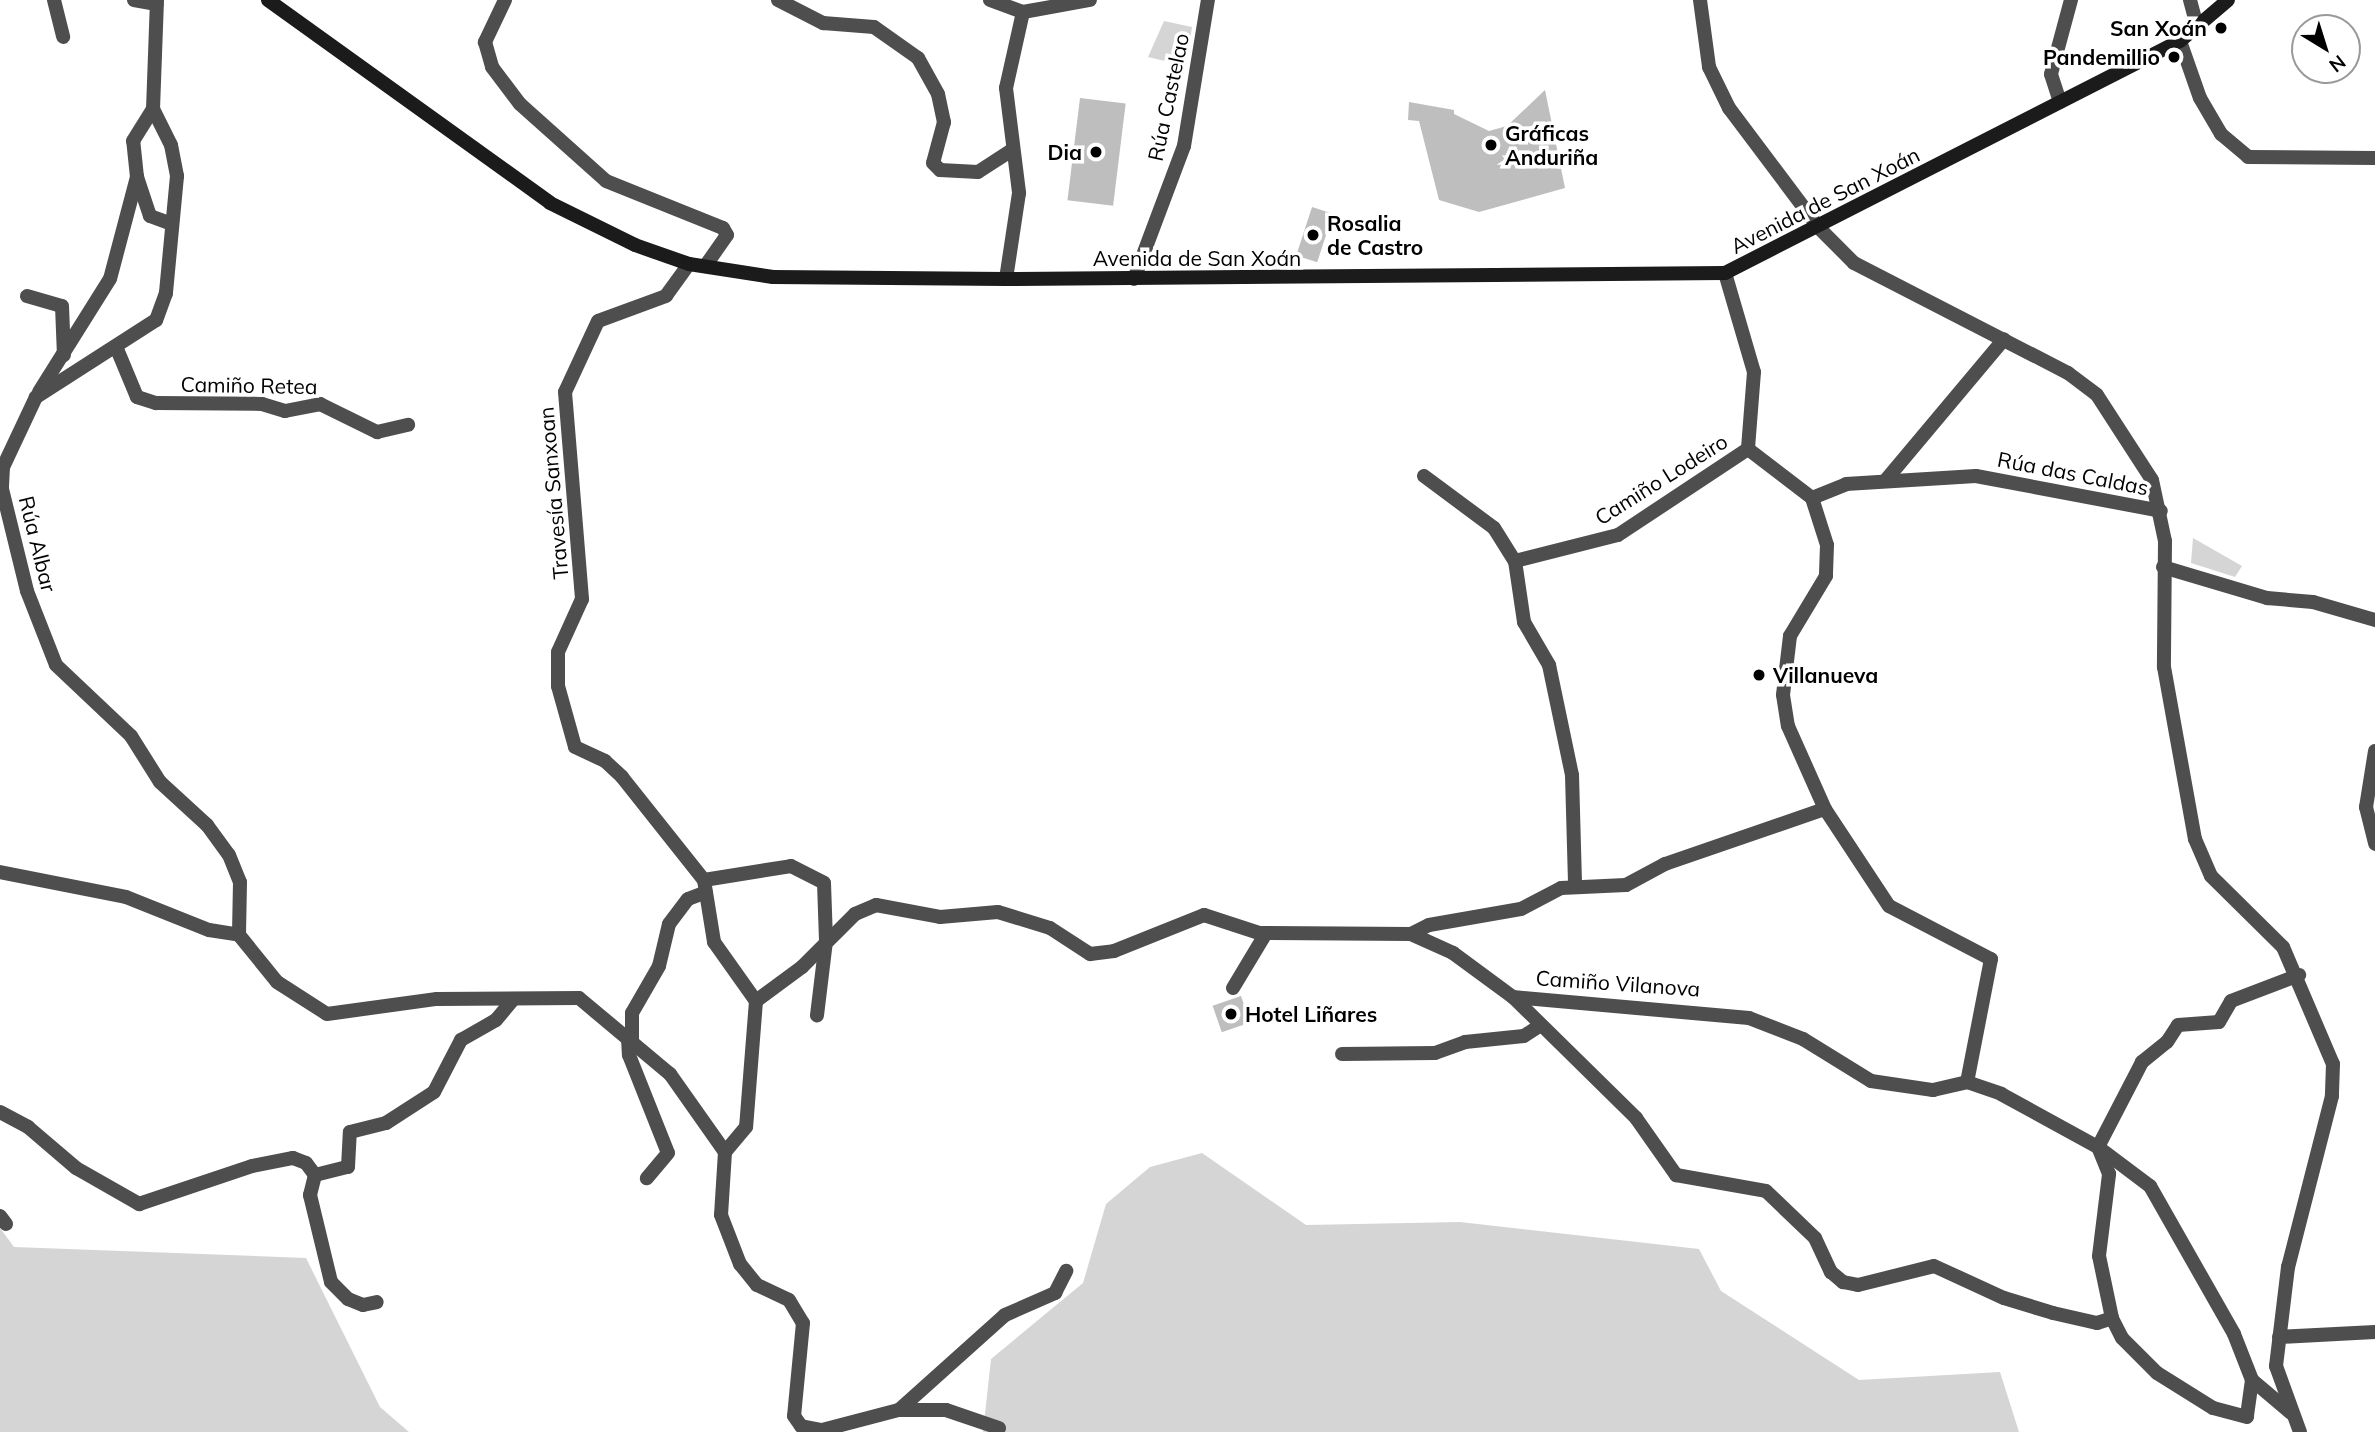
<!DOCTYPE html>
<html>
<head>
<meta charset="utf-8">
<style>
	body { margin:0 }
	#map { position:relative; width:2375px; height:1432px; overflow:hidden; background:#fff; font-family:Mulish,sans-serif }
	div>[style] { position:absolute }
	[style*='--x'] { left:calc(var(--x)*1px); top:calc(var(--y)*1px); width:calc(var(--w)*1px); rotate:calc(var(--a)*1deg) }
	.green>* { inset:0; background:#d5d5d5 }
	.building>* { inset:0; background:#bebebe; transform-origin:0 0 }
	.minor>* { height:14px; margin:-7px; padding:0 7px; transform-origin:7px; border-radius:7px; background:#4e4e4e }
	.tertiary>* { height:14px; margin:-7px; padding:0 7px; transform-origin:7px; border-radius:7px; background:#4e4e4e }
	.secondary>* { height:14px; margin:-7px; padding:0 7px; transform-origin:7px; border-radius:7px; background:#1b1b1b }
	.dots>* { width:19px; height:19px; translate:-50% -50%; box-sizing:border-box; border:4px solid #fff; border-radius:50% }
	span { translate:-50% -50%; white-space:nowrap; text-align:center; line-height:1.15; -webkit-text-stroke:7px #fff; paint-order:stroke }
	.poi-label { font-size:21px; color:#000; font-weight:700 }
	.right { translate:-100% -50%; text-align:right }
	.left { translate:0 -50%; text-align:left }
	.street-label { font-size:21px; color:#000 }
	.north { position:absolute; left:2291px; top:14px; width:70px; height:70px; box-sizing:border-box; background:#fff; border:2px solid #999; border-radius:50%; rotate:142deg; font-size:19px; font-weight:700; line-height:28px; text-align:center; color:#000 }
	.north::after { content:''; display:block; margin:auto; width:24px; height:32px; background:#000; clip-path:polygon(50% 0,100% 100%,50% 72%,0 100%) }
</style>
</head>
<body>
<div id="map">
	<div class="green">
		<i style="clip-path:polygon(1164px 21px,1192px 27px,1186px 66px,1148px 57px)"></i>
		<i style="clip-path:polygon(2193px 538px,2242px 566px,2235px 577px,2191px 563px)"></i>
		<i style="clip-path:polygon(1202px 1153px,1306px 1225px,1460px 1222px,1699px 1249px,1721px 1291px,1859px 1380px,2000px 1372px,2019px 1432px,983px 1432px,991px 1359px,1083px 1283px,1106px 1204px,1150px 1167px)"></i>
		<i style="clip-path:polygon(0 1228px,14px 1247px,306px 1258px,380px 1407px,409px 1432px,0 1432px)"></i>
	</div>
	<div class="building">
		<i style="clip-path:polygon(1545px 90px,1565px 188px,1479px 212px,1439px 200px,1419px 121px,1408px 120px,1409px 102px,1454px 110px,1454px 114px,1489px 131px,1507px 126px)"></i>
		<i style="left:1080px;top:98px;width:46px;height:103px;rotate:7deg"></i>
		<i style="left:1312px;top:207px;width:22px;height:51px;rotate:18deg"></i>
		<i style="left:1241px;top:996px;width:28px;height:30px;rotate:71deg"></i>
	</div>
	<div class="minor">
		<i style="--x:54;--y:0;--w:38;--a:76"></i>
		<i style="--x:134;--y:0;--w:23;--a:10"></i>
		<i style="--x:157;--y:0;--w:109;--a:92.1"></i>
		<i style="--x:153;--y:109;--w:40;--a:63.4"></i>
		<i style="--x:171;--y:145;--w:32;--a:79"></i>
		<i style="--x:177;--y:176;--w:118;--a:95.4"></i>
		<i style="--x:166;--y:293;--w:29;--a:110"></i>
		<i style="--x:156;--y:320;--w:143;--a:147.3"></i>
		<i style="--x:36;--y:397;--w:77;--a:115.2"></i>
		<i style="--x:3;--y:467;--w:22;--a:93"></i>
		<i style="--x:2;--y:489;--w:105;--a:76.2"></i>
		<i style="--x:27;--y:591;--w:79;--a:68.6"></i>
		<i style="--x:56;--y:665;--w:103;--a:43.4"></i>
		<i style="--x:131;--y:736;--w:54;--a:57.8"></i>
		<i style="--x:160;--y:782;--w:64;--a:42.5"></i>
		<i style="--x:207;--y:825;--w:37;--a:54"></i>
		<i style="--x:229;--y:855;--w:29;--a:68"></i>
		<i style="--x:240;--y:882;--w:53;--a:91.1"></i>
		<i style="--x:505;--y:0;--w:47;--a:115.5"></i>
		<i style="--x:485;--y:42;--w:26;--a:74"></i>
		<i style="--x:492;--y:67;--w:46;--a:52.9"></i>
		<i style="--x:520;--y:104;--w:115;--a:41.8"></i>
		<i style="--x:606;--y:181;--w:126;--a:21.9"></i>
		<i style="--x:723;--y:228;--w:8;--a:60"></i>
		<i style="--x:727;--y:235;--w:38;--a:125"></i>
		<i style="--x:778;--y:0;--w:51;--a:27.1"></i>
		<i style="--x:823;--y:23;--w:51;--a:4.5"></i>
		<i style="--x:874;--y:27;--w:54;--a:35.2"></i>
		<i style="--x:918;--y:58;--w:41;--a:60.9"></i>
		<i style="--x:938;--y:94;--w:29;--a:78"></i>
		<i style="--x:944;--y:122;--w:42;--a:105"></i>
		<i style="--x:933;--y:163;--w:10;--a:45"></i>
		<i style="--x:940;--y:170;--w:38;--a:3"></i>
		<i style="--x:978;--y:172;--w:38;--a:-33"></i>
		<i style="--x:990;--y:0;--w:35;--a:20"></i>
		<i style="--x:1023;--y:12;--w:78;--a:102.6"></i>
		<i style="--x:1006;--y:88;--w:106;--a:82.9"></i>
		<i style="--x:1019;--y:193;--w:87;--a:98.6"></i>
		<i style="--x:2190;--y:0;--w:30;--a:75"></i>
		<i style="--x:1023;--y:12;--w:68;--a:-10.2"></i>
		<i style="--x:2180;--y:41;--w:60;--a:70.7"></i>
		<i style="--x:2200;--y:98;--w:42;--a:59.7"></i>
		<i style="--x:2221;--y:134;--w:35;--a:40"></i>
		<i style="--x:2248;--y:157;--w:127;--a:0.5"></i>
		<i style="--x:2060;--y:102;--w:29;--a:-108"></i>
		<i style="--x:2051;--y:74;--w:77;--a:-74.9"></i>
		<i style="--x:137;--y:177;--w:41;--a:71.6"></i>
		<i style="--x:150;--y:216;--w:23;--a:20"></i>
		<i style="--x:689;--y:264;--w:39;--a:126"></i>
		<i style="--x:666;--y:296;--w:72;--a:159.8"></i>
		<i style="--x:598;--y:321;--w:78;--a:114.9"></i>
		<i style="--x:565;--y:392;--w:208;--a:85.3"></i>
		<i style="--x:582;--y:599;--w:58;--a:114.4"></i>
		<i style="--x:558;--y:652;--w:34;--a:90"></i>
		<i style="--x:558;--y:686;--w:63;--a:74.4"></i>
		<i style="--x:575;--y:747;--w:33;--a:25"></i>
		<i style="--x:605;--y:761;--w:23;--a:43"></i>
		<i style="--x:622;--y:777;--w:132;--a:51.5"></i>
		<i style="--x:704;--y:880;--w:63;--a:80.8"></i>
		<i style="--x:714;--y:942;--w:72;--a:54.6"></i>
		<i style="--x:756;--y:1001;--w:126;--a:94.5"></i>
		<i style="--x:746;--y:1127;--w:33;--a:130"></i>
		<i style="--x:1725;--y:273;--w:103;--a:73.7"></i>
		<i style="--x:1754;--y:372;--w:77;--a:94.5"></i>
		<i style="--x:1748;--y:449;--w:81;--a:37.4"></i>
		<i style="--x:1812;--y:498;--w:49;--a:72.3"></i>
		<i style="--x:1827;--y:545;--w:31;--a:92"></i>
		<i style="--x:1826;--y:576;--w:70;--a:121"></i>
		<i style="--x:1790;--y:636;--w:59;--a:96.8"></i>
		<i style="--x:1783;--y:695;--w:31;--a:81"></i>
		<i style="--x:1788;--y:726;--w:91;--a:66"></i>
		<i style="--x:1825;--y:809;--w:116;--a:56.6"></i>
		<i style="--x:1889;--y:906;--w:115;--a:27.5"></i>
		<i style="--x:1991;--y:959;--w:125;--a:101"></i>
		<i style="--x:1134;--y:279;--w:142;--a:-69.4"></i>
		<i style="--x:1184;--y:146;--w:148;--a:-80.7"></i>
		<i style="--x:27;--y:296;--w:36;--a:16"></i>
		<i style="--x:62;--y:306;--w:49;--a:87.7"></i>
		<i style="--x:117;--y:349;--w:52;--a:67.4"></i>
		<i style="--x:137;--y:397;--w:20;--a:18"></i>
		<i style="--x:156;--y:403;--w:106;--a:0.5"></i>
		<i style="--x:262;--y:404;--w:24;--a:17"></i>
		<i style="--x:285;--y:411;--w:36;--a:-11"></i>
		<i style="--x:320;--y:404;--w:64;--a:26.2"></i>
		<i style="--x:377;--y:432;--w:32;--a:-13"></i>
		<i style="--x:39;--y:392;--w:133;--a:-57.9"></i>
		<i style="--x:110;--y:279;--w:106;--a:-75.2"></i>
		<i style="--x:137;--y:177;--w:36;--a:-96"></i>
		<i style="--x:133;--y:141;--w:38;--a:-58"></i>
		<i style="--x:1424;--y:476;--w:87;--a:36.6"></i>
		<i style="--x:1494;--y:528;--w:39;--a:58"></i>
		<i style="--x:1515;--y:561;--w:62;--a:81.6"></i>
		<i style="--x:1524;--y:622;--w:50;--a:59.8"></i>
		<i style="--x:1549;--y:665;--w:112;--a:78.2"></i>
		<i style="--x:1572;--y:775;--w:110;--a:88.4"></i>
		<i style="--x:1885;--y:481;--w:185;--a:-50"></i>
		<i style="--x:1812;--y:498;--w:37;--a:-22"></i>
		<i style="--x:1846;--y:484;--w:130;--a:-3.5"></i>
		<i style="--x:1976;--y:476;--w:188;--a:10.7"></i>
		<i style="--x:1515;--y:561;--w:106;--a:-14.2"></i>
		<i style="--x:1618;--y:535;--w:156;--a:-33.5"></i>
		<i style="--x:2163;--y:567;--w:109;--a:16.6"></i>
		<i style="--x:2267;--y:598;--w:46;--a:5"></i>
		<i style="--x:2313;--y:602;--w:65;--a:16.2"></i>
		<i style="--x:2375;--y:751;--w:57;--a:99.1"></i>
		<i style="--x:2366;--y:807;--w:38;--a:76"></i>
		<i style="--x:0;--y:872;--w:128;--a:11.2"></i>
		<i style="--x:126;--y:897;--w:89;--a:21.7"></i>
		<i style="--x:209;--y:930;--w:30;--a:9"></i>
		<i style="--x:704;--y:880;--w:88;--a:-9.1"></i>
		<i style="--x:791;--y:866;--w:37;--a:27"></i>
		<i style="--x:824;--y:883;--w:58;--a:88"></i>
		<i style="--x:826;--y:941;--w:75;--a:96.9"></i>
		<i style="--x:1411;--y:934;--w:20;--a:-27"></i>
		<i style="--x:1429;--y:925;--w:93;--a:-9.9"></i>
		<i style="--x:1521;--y:909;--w:45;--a:-27.7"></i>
		<i style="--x:1561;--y:888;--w:65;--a:-2.6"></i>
		<i style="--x:1626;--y:885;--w:44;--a:-28.3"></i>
		<i style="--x:1665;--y:864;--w:169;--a:-19"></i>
		<i style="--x:239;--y:935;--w:60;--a:51"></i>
		<i style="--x:277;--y:982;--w:59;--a:32.6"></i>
		<i style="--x:327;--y:1014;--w:111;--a:-7.8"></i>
		<i style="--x:437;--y:999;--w:142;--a:-0.4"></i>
		<i style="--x:579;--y:998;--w:119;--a:39.9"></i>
		<i style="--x:670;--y:1074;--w:95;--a:54.8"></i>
		<i style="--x:1233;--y:988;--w:64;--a:-59"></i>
		<i style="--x:1513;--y:997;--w:173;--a:44.5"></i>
		<i style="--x:1636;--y:1118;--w:70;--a:54.9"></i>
		<i style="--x:1676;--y:1175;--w:91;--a:10.1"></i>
		<i style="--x:1766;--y:1191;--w:68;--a:43.8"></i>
		<i style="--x:1815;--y:1238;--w:38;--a:65"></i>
		<i style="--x:1831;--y:1272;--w:16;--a:40"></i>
		<i style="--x:1843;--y:1282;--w:15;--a:11"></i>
		<i style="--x:1858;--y:1285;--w:78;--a:-14"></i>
		<i style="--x:1934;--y:1266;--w:77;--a:24.6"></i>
		<i style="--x:2004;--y:1298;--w:51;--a:17"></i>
		<i style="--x:2053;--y:1313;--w:45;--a:12.8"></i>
		<i style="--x:2097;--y:1323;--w:16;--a:-18"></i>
		<i style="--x:756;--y:1001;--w:57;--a:-36.5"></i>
		<i style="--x:802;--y:967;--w:75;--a:-45"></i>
		<i style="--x:855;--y:914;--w:23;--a:-23"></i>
		<i style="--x:876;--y:905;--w:65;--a:10.6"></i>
		<i style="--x:940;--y:917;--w:58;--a:-4.9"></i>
		<i style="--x:998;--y:912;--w:54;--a:17.1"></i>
		<i style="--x:1050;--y:928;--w:48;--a:33"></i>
		<i style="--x:1090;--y:954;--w:24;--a:-7"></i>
		<i style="--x:1114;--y:951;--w:97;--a:-21.8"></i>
		<i style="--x:1204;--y:915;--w:58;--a:18.1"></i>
		<i style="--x:1259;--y:933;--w:152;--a:0.4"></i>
		<i style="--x:1411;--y:934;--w:46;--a:24.3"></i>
		<i style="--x:1453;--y:953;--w:74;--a:36.3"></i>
		<i style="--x:1513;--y:997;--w:237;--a:5.1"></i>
		<i style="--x:1749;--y:1018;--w:58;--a:21.3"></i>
		<i style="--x:1803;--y:1039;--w:80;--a:31.7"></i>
		<i style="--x:1871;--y:1081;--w:63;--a:8.3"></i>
		<i style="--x:1933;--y:1090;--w:35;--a:-13"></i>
		<i style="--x:628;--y:1038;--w:17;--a:87"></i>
		<i style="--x:629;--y:1055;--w:105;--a:68.3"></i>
		<i style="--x:668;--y:1153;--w:33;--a:130"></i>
		<i style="--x:632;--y:1042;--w:29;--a:-90"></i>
		<i style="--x:632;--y:1013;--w:54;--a:-60.1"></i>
		<i style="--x:659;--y:966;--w:43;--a:-76.6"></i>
		<i style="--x:669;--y:924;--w:31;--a:-53"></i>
		<i style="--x:688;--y:899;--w:19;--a:-21"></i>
		<i style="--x:1342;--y:1054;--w:93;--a:-0.6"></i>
		<i style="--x:1435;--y:1053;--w:32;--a:-20"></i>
		<i style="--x:1465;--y:1042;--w:59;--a:-5.8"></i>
		<i style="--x:1524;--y:1036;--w:17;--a:-33"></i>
		<i style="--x:1967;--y:1082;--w:36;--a:19"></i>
		<i style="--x:2001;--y:1094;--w:111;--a:28.7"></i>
		<i style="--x:2098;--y:1147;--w:65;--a:36.9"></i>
		<i style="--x:2150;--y:1186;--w:170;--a:60.4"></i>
		<i style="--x:2234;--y:1334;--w:49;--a:68.6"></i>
		<i style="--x:2252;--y:1380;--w:51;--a:40.2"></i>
		<i style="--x:0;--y:1112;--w:32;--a:28"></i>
		<i style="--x:28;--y:1127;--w:63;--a:40.5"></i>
		<i style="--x:76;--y:1168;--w:73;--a:29.7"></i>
		<i style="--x:139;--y:1204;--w:119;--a:-18.6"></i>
		<i style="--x:252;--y:1166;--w:42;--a:-11"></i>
		<i style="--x:293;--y:1158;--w:14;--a:21"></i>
		<i style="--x:306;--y:1163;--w:15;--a:53"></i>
		<i style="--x:315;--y:1175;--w:21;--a:104"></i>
		<i style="--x:310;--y:1195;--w:89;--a:76.4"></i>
		<i style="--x:331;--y:1282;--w:24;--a:45"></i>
		<i style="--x:348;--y:1299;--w:16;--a:22"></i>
		<i style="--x:363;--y:1305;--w:14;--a:-12"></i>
		<i style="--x:725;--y:1152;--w:63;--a:93.6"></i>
		<i style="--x:721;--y:1215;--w:53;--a:68.8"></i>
		<i style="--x:740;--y:1264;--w:27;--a:51"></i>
		<i style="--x:757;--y:1285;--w:35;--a:25"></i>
		<i style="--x:789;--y:1300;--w:27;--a:59"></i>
		<i style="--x:803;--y:1323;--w:93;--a:95.5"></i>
		<i style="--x:794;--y:1416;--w:12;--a:55"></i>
		<i style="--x:801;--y:1426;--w:21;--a:11"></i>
		<i style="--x:822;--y:1430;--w:80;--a:-14.6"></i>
		<i style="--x:899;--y:1410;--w:142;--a:-41.9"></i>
		<i style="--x:1005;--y:1315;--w:55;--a:-23.7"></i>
		<i style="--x:1055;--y:1293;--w:25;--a:-63"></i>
		<i style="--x:315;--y:1175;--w:34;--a:-14"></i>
		<i style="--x:348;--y:1167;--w:35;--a:-87"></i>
		<i style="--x:350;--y:1132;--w:37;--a:-14"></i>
		<i style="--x:386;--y:1123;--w:57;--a:-32.9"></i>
		<i style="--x:434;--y:1092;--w:59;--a:-62.6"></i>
		<i style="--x:461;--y:1040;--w:40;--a:-29.7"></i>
		<i style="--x:496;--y:1020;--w:25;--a:-50"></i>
		<i style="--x:0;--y:1216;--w:10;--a:53"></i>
		<i style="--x:2279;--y:1337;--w:96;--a:-3"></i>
		<i style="--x:2252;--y:1380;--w:37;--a:98"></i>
		<i style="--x:2247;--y:1417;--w:35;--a:-165"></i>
		<i style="--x:2213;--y:1408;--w:66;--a:-148"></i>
		<i style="--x:2157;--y:1373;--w:49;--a:-135"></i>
		<i style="--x:2122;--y:1338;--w:22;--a:-117"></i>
		<i style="--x:2112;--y:1318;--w:63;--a:-101.8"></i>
		<i style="--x:2099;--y:1256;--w:83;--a:-83"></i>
		<i style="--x:2109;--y:1174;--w:29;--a:-112"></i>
		<i style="--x:2098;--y:1147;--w:96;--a:-62.6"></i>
		<i style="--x:2142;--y:1062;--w:32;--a:-39"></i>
		<i style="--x:2167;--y:1042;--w:20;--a:-57"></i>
		<i style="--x:2178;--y:1025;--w:41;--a:-4.2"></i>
		<i style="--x:2219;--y:1022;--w:24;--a:-60"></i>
		<i style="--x:2231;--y:1001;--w:73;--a:-20.9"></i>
		<i style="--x:899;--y:1410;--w:47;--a:0"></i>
		<i style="--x:946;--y:1410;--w:56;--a:18.8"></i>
	</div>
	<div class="tertiary">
		<i style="--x:1700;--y:0;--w:68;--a:82.3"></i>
		<i style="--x:1709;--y:67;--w:46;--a:64"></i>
		<i style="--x:1729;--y:108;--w:151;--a:53.1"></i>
		<i style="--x:1820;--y:229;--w:48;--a:45"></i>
		<i style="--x:1854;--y:263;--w:241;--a:27.2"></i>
		<i style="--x:2068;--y:373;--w:36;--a:37"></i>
		<i style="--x:2097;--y:395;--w:101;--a:57.1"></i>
		<i style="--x:2152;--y:480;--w:62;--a:78"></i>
		<i style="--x:2165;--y:541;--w:126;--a:90.5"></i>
		<i style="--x:2164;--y:667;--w:175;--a:79.8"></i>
		<i style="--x:2195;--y:839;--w:40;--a:66.6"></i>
		<i style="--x:2211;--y:876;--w:101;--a:44.6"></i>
		<i style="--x:2283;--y:947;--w:127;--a:66.9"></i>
		<i style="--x:2333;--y:1064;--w:32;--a:92"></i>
		<i style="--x:2332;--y:1096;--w:177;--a:104.4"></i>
		<i style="--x:2288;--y:1267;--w:100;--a:96.9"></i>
		<i style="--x:2276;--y:1366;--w:70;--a:70"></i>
	</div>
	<div class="secondary">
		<i style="--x:268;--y:0;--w:347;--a:35.7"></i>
		<i style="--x:550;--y:203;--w:95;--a:26.3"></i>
		<i style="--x:635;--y:245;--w:57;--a:19.4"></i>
		<i style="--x:689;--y:264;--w:85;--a:8.8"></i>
		<i style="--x:773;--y:277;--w:233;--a:0.5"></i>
		<i style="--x:1006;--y:279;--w:719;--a:-0.48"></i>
		<i style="--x:1725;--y:273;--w:511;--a:-27.02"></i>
		<i style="--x:2180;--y:41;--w:63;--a:-40.5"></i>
	</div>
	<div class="dots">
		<i style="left:2221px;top:28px;background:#000"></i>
		<i style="left:2174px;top:57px;background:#000"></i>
		<i style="left:1491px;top:145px;background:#000"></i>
		<i style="left:1096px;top:152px;background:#000"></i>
		<i style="left:1313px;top:235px;background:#000"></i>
		<i style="left:1759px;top:675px;background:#000"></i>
		<i style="left:1231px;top:1014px;background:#000"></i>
	</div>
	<div class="poi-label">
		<span class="right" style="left:2207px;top:28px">San Xoán</span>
		<span class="right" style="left:2160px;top:57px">Pandemillio</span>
		<span class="left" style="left:1505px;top:145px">Gráficas<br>Anduriña</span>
		<span class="right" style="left:1082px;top:152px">Dia</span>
		<span class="left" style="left:1327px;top:235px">Rosalia<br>de Castro</span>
		<span class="left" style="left:1773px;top:675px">Villanueva</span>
		<span class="left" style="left:1245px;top:1014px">Hotel Liñares</span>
	</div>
	<div class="street-label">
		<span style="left:1168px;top:97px;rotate:-78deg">Rúa Castelao</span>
		<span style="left:1825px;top:200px;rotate:-27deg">Avenida de San Xoán</span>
		<span style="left:1197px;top:258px">Avenida de San Xoán</span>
		<span style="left:249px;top:385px;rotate:1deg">Camiño Retea</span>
		<span style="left:2073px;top:473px;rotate:11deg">Rúa das Caldas</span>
		<span style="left:1661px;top:479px;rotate:-32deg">Camiño Lodeiro</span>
		<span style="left:553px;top:493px;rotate:-95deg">Travesía Sanxoan</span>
		<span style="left:38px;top:544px;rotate:76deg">Rúa Albar</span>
		<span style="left:1618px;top:983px;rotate:4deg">Camiño Vilanova</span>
	</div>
	<div class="north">N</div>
</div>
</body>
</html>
